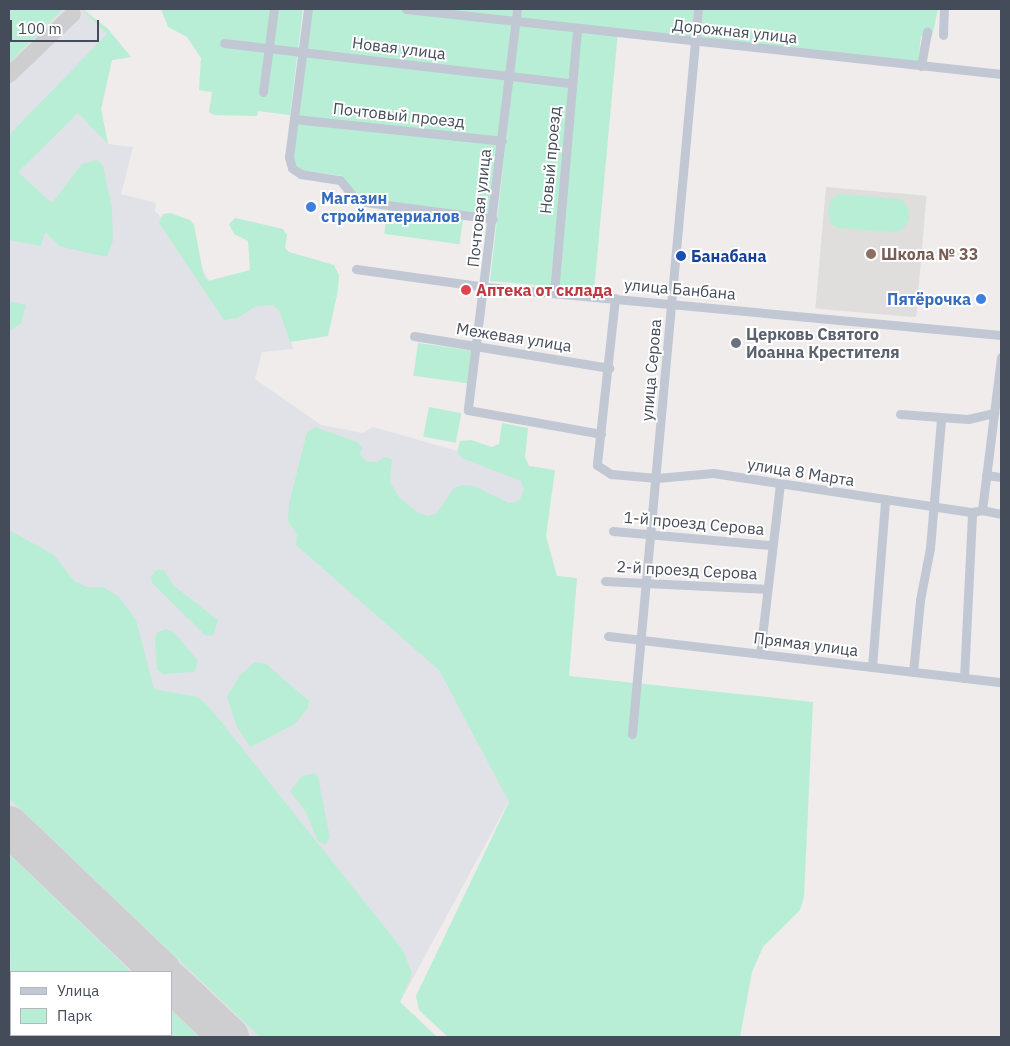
<!DOCTYPE html>
<html>
<head>
<meta charset="utf-8">
<style>
	body { margin:0 }
	#map { position:relative; width:1010px; height:1046px; overflow:hidden; background:#efeceb; font-family:"IBM Plex Sans",sans-serif }
	div>[style] { position:absolute }
	[style*='--x'] { left:calc(var(--x)*1px); top:calc(var(--y)*1px); width:calc(var(--w)*1px); rotate:calc(var(--a)*1deg) }
	.education>* { inset:0; background:#e0dddd; transform-origin:0 0 }
	.airport>* { inset:0; background:#e0e2e7 }
	.green>* { inset:0; background:#b8eed5; transform-origin:0 0 }
	.taxiway>* { height:16px; margin:-8px; padding:0 8px; transform-origin:8px; border-radius:8px; background:#ceced0 }
	.runway>* { height:40px; margin:-20px; padding:0 20px; transform-origin:20px; border-radius:20px; background:#ceced0 }
	.minor>* { height:9px; margin:-4.5px; padding:0 4.5px; transform-origin:4.5px; border-radius:4.5px; background:#c1c8d4 }
	.dots>* { width:14px; height:14px; translate:-50% -50%; box-sizing:border-box; border:2px solid #fff; border-radius:50% }
	span { translate:-50% -50%; white-space:nowrap; text-align:center; line-height:1.15; -webkit-text-stroke:4px #fff; paint-order:stroke }
	.street-label { font-size:16px; color:#444c59 }
	.shop-label { font-size:16px; color:#366cbe; font-weight:700 }
	.left { translate:0 -50%; text-align:left }
	.right { translate:-100% -50%; text-align:right }
	.education-label { font-size:16px; color:#785e54; font-weight:700 }
	.transit-label { font-size:16px; color:#164399; font-weight:700 }
	.health-label { font-size:16px; color:#be3a42; font-weight:700 }
	.worship-label { font-size:16px; color:#5b616d; font-weight:700 }
	.frame { position:absolute; inset:0; border:10px solid #444c59; pointer-events:none }
	.legend { position:absolute; left:10px; top:971px; width:162px; height:65px; box-sizing:border-box; background:#fff; border:1px solid #b4b7bd; margin:0; padding:6px 9px; list-style:none; font-size:15px; color:#444c59 }
	.legend li { display:flex; align-items:center; gap:10px; height:25px }
	.legend b { width:25px; border:1px solid #b4b7bd }
	.scale { position:absolute; left:10px; top:20px; width:89px; height:22px; box-sizing:border-box; border:2px solid #444c59; border-top:0; padding-left:6px; font-size:15px; line-height:18px; white-space:nowrap; color:#444c59; -webkit-text-stroke:4px #fff; paint-order:stroke }
</style>
</head>
<body>
<div id="map">
	<div class="education">
		<i style="left:826px;top:187px;width:101px;height:122px;rotate:5deg"></i>
	</div>
	<div class="airport">
		<i style="clip-path:polygon(evenodd,9px 9px,84px 9px,107px 28px,131px 57px,112px 60px,101px 109px,108px 144px,133px 147px,121px 194px,156px 203px,155px 211px,192px 251px,229px 315px,252px 303px,282px 305px,293px 349px,262px 352px,255px 379px,321px 425px,362px 433px,373px 427px,542px 475px,527px 768px,400px 1002px,437px 1037px,9px 1037px,9px 9px,11px 972px,171px 972px,171px 1035px,11px 1035px,11px 972px)"></i>
	</div>
	<div class="green">
		<i style="clip-path:polygon(9px 9px,63px 9px,9px 63px)"></i>
		<i style="clip-path:polygon(81px 9px,107px 28px,131px 57px,112px 60px,101px 109px,108px 144px,78px 113px,18px 172px,52px 203px,82px 164px,97px 160px,103px 166px,112px 208px,113px 241px,107px 256px,102px 256px,59px 246px,45px 232px,41px 246px,9px 240px,9px 135px,107px 34px)"></i>
		<i style="clip-path:polygon(161px 9px,303px 9px,290px 115px,258px 111px,257px 116px,214px 115px,209px 112px,212px 92px,199px 90px,201px 58px,187px 37px,168px 27px)"></i>
		<i style="clip-path:polygon(312px 9px,513px 9px,489px 217px,361px 199px,342px 176px,302px 170px,296px 165px,293px 157px)"></i>
		<i style="clip-path:polygon(521px 9px,694px 9px,691px 39px,618px 31px,594px 290px,490px 281px)"></i>
		<i style="clip-path:polygon(702px 9px,938px 9px,932px 37px,921px 36px,918px 63px,699px 40px)"></i>
		<i style="clip-path:polygon(840px 194px,901px 199px,909px 209px,909px 220px,902px 230px,893px 232px,837px 228px,830px 223px,828px 210px,831px 199px)"></i>
		<i style="left:388px;top:207px;width:76px;height:27px;rotate:8deg"></i>
		<i style="clip-path:polygon(170px 213px,190px 220px,194px 225px,204px 277px,208px 281px,250px 270px,248px 241px,234px 234px,229px 224px,235px 218px,283px 229px,287px 235px,285px 248px,289px 252px,334px 265px,339px 275px,338px 290px,328px 336px,290px 342px,279px 310px,273px 305px,256px 306px,237px 318px,224px 320px,159px 223px,163px 214px)"></i>
		<i style="clip-path:polygon(9px 301px,26px 305px,21px 323px,10px 331px)"></i>
		<i style="left:418px;top:343px;width:56px;height:33px;rotate:8deg"></i>
		<i style="left:429px;top:407px;width:33px;height:30px;rotate:11deg"></i>
		<i style="clip-path:polygon(502px 423px,528px 428px,525px 457px,529px 466px,555px 470px,546px 536px,557px 576px,577px 578px,569px 676px,813px 702px,804px 897px,800px 910px,763px 947px,752px 972px,740px 1037px,448px 1037px,419px 1010px,416px 996px,509px 802px,439px 670px,296px 545px,297px 535px,288px 521px,289px 504px,307px 432px,315px 427px,357px 442px,362px 447px,360px 454px,367px 462px,377px 462px,385px 457px,392px 459px,390px 482px,398px 496px,418px 513px,428px 516px,437px 513px,454px 488px,462px 485px,474px 486px,509px 503px,519px 501px,524px 490px,521px 481px,462px 458px,457px 452px,460px 441px,471px 440px,492px 447px,499px 444px)"></i>
		<i style="clip-path:polygon(9px 530px,54px 555px,74px 581px,87px 587px,103px 587px,119px 597px,136px 620px,154px 689px,198px 697px,210px 708px,403px 950px,412px 974px,400px 1002px,437px 1037px,260px 1037px,9px 798px)"></i>
		<i style="clip-path:polygon(157px 570px,164px 570px,173px 585px,218px 620px,213px 636px,205px 635px,152px 583px,151px 576px)"></i>
		<i style="clip-path:polygon(166px 629px,174px 632px,198px 661px,194px 672px,163px 674px,157px 670px,155px 639px,157px 633px)"></i>
		<i style="clip-path:polygon(255px 662px,266px 664px,309px 701px,308px 708px,295px 724px,250px 747px,237px 727px,227px 697px,240px 675px)"></i>
		<i style="clip-path:polygon(314px 773px,318px 777px,330px 838px,326px 844px,318px 842px,306px 812px,290px 791px,302px 776px)"></i>
		<i style="clip-path:polygon(9px 854px,131px 972px,11px 972px,11px 1006px)"></i>
		<i style="clip-path:polygon(171px 1010px,199px 1037px,42px 1035px,171px 1035px)"></i>
	</div>
	<div class="taxiway">
		<i style="--x:9;--y:75;--w:88;--a:-43.6"></i>
	</div>
	<div class="runway">
		<i style="--x:9;--y:826;--w:211;--a:43.7"></i>
		<i style="--x:171;--y:982;--w:80;--a:43.5"></i>
	</div>
	<div class="minor">
		<i style="--x:308;--y:9;--w:149;--a:97.3"></i>
		<i style="--x:289;--y:157;--w:11;--a:75"></i>
		<i style="--x:292;--y:168;--w:11;--a:34"></i>
		<i style="--x:301;--y:174;--w:39;--a:9"></i>
		<i style="--x:340;--y:180;--w:27;--a:51"></i>
		<i style="--x:357;--y:201;--w:137;--a:7.5"></i>
		<i style="--x:406;--y:9;--w:599;--a:6.23"></i>
		<i style="--x:517;--y:9;--w:404;--a:97"></i>
		<i style="--x:468;--y:410;--w:135;--a:10.2"></i>
		<i style="--x:943;--y:35;--w:26;--a:-88"></i>
		<i style="--x:224;--y:43;--w:349;--a:6.6"></i>
		<i style="--x:921;--y:66;--w:35;--a:-80"></i>
		<i style="--x:263;--y:92;--w:84;--a:-82.5"></i>
		<i style="--x:294;--y:119;--w:209;--a:6"></i>
		<i style="--x:356;--y:269;--w:131;--a:7.9"></i>
		<i style="--x:486;--y:287;--w:517;--a:5.32"></i>
		<i style="--x:554;--y:293;--w:265;--a:-85"></i>
		<i style="--x:615;--y:298;--w:168;--a:96.2"></i>
		<i style="--x:597;--y:465;--w:17;--a:33"></i>
		<i style="--x:611;--y:474;--w:46;--a:5"></i>
		<i style="--x:657;--y:478;--w:56;--a:-5.1"></i>
		<i style="--x:713;--y:473;--w:262;--a:8.6"></i>
		<i style="--x:972;--y:512;--w:10;--a:-11"></i>
		<i style="--x:982;--y:510;--w:19;--a:12"></i>
		<i style="--x:414;--y:336;--w:198;--a:9.3"></i>
		<i style="--x:900;--y:414;--w:68;--a:4.2"></i>
		<i style="--x:968;--y:419;--w:27;--a:-13"></i>
		<i style="--x:986;--y:475;--w:15;--a:8"></i>
		<i style="--x:982;--y:510;--w:154;--a:-82.9"></i>
		<i style="--x:613;--y:531;--w:159;--a:5.1"></i>
		<i style="--x:605;--y:581;--w:162;--a:2.8"></i>
		<i style="--x:608;--y:636;--w:396;--a:6.7"></i>
		<i style="--x:760;--y:654;--w:170;--a:-83.3"></i>
		<i style="--x:872;--y:667;--w:168;--a:-85.5"></i>
		<i style="--x:913;--y:672;--w:72;--a:-84.4"></i>
		<i style="--x:920;--y:600;--w:53;--a:-79.1"></i>
		<i style="--x:930;--y:548;--w:129;--a:-85.1"></i>
		<i style="--x:964;--y:678;--w:166;--a:-87.2"></i>
		<i style="--x:632;--y:734;--w:728;--a:-84.8"></i>
	</div>
	<div class="dots">
		<i style="left:311px;top:207px;background:#3f7fe0"></i>
		<i style="left:871px;top:254px;background:#8d6e63"></i>
		<i style="left:681px;top:256px;background:#1a4fb4"></i>
		<i style="left:466px;top:290px;background:#e0444e"></i>
		<i style="left:981px;top:299px;background:#3f7fe0"></i>
		<i style="left:736px;top:343px;background:#6b7280"></i>
	</div>
	<div class="street-label">
		<span style="left:735px;top:31px;rotate:6deg">Дорожная улица</span>
		<span style="left:399px;top:48px;rotate:7deg">Новая улица</span>
		<span style="left:399px;top:115px;rotate:6deg">Почтовый проезд</span>
		<span style="left:550px;top:160px;rotate:-85deg">Новый проезд</span>
		<span style="left:479px;top:208px;rotate:-84deg">Почтовая улица</span>
		<span style="left:680px;top:289px;rotate:5deg">улица Банбана</span>
		<span style="left:514px;top:337px;rotate:9deg">Межевая улица</span>
		<span style="left:651px;top:370px;rotate:-85deg">улица Серова</span>
		<span style="left:801px;top:472px;rotate:9deg">улица 8 Марта</span>
		<span style="left:694px;top:523px;rotate:5deg">1-й проезд Серова</span>
		<span style="left:687px;top:570px;rotate:3deg">2-й проезд Серова</span>
		<span style="left:806px;top:644px;rotate:7deg">Прямая улица</span>
	</div>
	<div class="shop-label">
		<span class="left" style="left:321px;top:207px">Магазин<br>стройматериалов</span>
		<span class="right" style="left:971px;top:299px">Пятёрочка</span>
	</div>
	<div class="education-label">
		<span class="left" style="left:881px;top:254px">Школа № 33</span>
	</div>
	<div class="transit-label">
		<span class="left" style="left:691px;top:256px">Банабана</span>
	</div>
	<div class="health-label">
		<span class="left" style="left:476px;top:290px">Аптека от склада</span>
	</div>
	<div class="worship-label">
		<span class="left" style="left:746px;top:343px">Церковь Святого<br>Иоанна Крестителя</span>
	</div>
	<div class="frame"></div>
	<ul class="legend">
	<li><b style="height:6px;background:#c1c8d4"></b>Улица</li>
	<li><b style="height:14px;background:#b8eed5"></b>Парк</li>
	</ul>
	<div class="scale">100 m</div>
</div>
</body>
</html>
